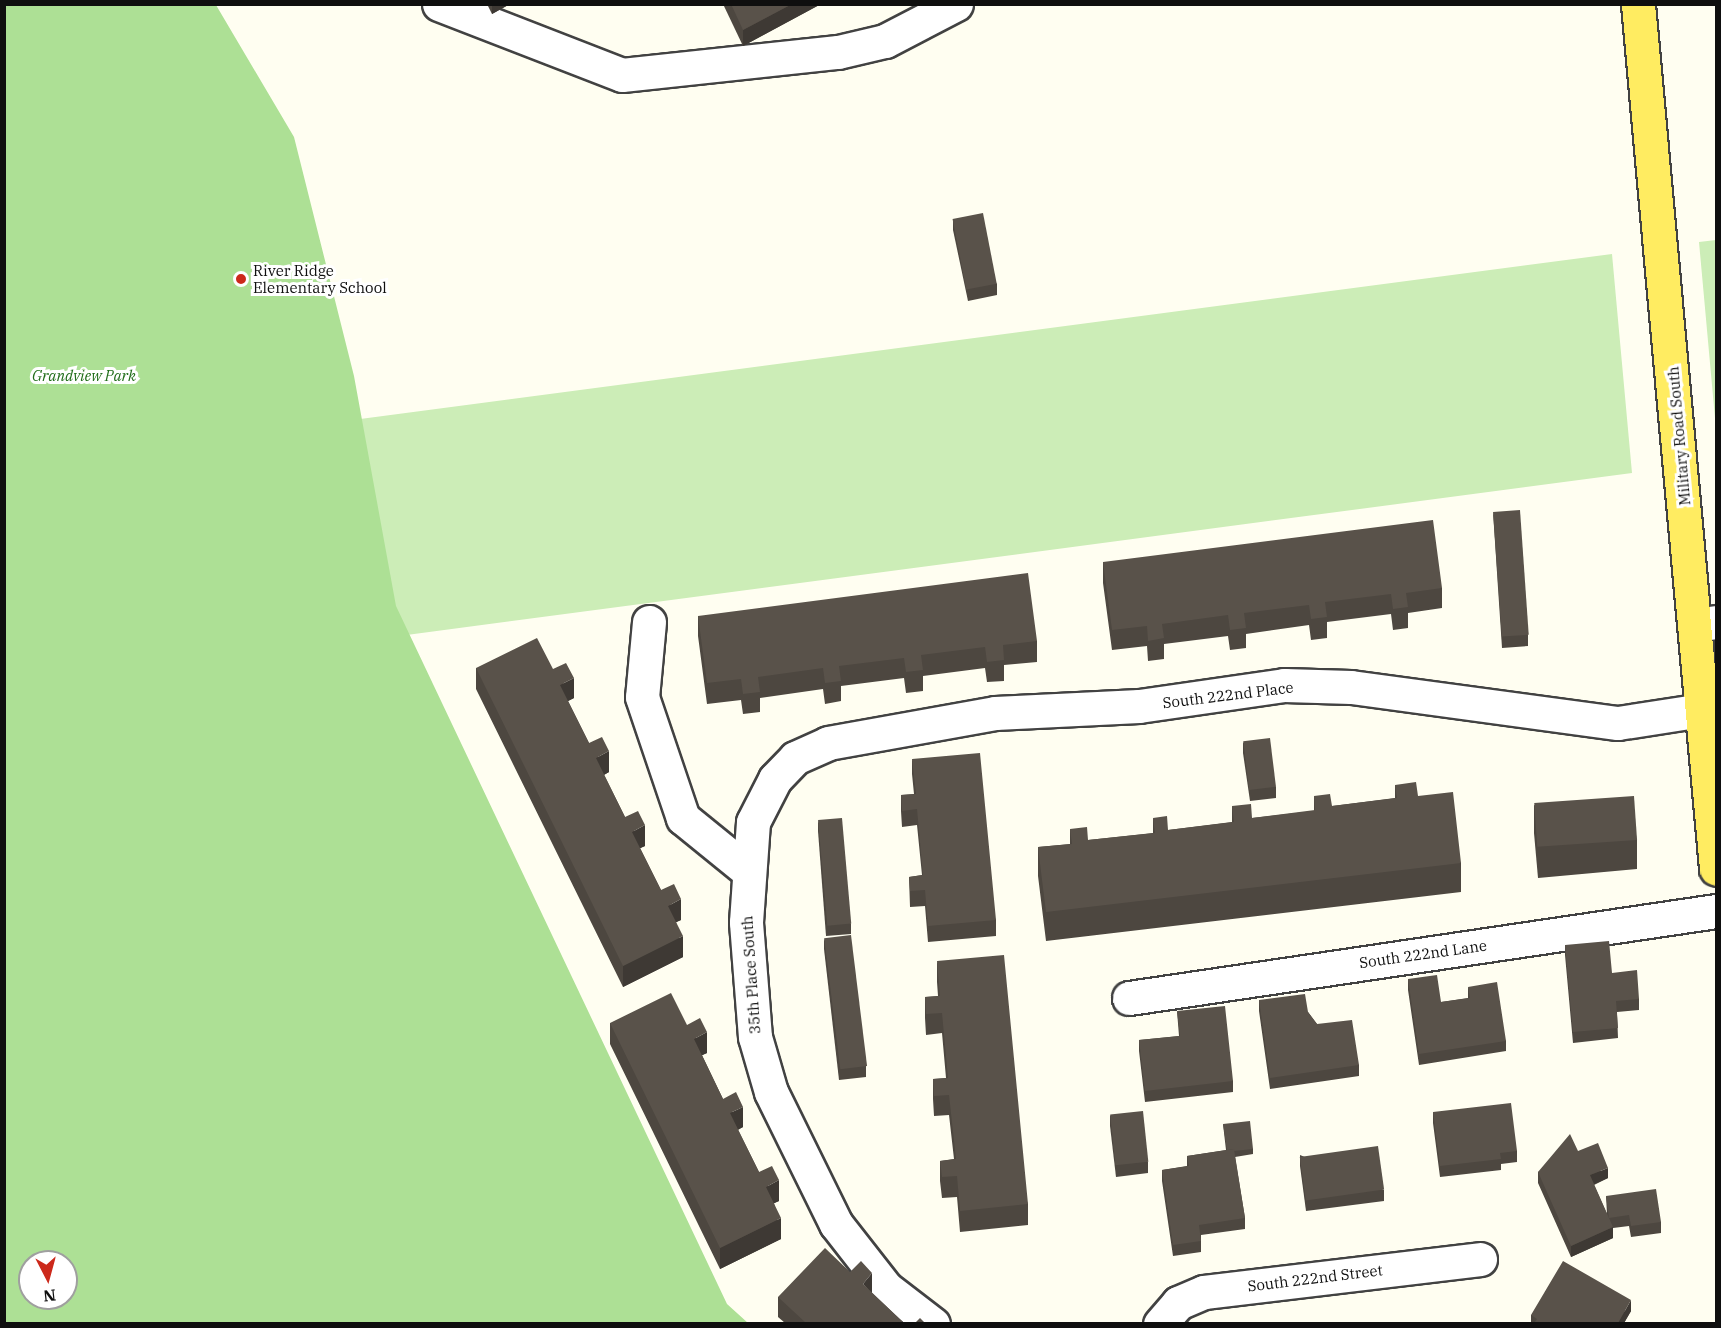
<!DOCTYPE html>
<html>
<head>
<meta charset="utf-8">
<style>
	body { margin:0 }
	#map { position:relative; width:1721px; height:1328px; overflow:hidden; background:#fffef1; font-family:"IBM Plex Serif",serif }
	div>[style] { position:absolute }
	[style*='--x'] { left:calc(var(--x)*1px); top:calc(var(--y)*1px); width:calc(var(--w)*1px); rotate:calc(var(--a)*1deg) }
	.green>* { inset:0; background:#ccedb7 }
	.forest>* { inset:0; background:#ade095 }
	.roads { filter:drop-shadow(2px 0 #424242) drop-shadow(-2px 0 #424242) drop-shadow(0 2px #424242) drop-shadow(0 -2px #424242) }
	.minor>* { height:33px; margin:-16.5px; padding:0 16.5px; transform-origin:16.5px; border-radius:16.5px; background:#fff }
	.major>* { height:33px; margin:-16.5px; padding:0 16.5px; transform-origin:16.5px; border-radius:16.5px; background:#ffec61 }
	.wall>* { inset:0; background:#4d4740 }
	.shaded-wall>* { inset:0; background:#3e3934 }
	.building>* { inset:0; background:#59524a; transform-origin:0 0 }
	.dots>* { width:16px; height:16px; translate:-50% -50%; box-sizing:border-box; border:3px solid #fff; border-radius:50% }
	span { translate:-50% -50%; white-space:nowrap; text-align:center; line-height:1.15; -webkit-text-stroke:6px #fff; paint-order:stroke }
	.poi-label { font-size:15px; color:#0f0f0f }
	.left { translate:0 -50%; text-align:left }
	.park-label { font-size:15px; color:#206d19; font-style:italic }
	.street-label { font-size:15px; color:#0f0f0f }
	.frame { position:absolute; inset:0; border:6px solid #0f0f0f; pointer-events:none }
	.north { position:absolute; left:18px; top:1250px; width:60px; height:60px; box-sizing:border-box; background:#fff; border:2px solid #9f9f9f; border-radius:50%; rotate:174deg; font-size:16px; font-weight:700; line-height:24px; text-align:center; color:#0f0f0f }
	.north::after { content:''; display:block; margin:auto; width:21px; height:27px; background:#cc291b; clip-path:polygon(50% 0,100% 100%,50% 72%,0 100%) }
</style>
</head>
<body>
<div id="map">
	<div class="green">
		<i style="clip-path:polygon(evenodd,5px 5px,171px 444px,1612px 254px,1632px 473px,369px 640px,443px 1323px,5px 1324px,5px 5px,30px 1262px,66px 1262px,66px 1298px,30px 1298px,30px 1262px)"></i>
		<i style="clip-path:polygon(1716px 240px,1716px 429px,1699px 242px)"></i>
	</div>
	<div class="forest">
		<i style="clip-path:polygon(evenodd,5px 4px,216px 5px,294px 137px,354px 376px,396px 606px,727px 1304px,748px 1323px,5px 1323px,5px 4px,30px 1262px,66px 1262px,66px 1298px,30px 1298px,30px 1262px)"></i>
	</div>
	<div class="roads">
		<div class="minor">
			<i style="--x:439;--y:4;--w:196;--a:21.2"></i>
			<i style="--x:622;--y:75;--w:217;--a:-6.1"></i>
			<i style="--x:838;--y:52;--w:48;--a:-13.2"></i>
			<i style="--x:885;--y:41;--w:80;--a:-27.5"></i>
			<i style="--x:649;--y:622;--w:75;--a:95.3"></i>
			<i style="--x:642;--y:697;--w:128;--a:71.3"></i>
			<i style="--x:683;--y:818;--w:82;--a:39.1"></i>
			<i style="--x:1695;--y:625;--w:21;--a:-8"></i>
			<i style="--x:1129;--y:998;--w:593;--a:-8.43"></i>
			<i style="--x:933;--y:1324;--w:59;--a:-142.5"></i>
			<i style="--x:886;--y:1288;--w:81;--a:-128"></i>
			<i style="--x:836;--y:1224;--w:147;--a:-116.2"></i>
			<i style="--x:771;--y:1092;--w:57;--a:-106.2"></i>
			<i style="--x:755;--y:1037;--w:115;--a:-94.5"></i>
			<i style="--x:746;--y:922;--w:100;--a:-86"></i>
			<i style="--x:753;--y:822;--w:48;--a:-62.9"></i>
			<i style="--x:775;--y:779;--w:29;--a:-46"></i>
			<i style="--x:795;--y:758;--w:36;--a:-24"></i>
			<i style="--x:828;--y:743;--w:170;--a:-10.2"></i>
			<i style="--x:995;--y:713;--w:144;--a:-2.8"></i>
			<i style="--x:1139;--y:706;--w:147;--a:-8.2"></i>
			<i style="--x:1284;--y:685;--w:67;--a:1.7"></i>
			<i style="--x:1351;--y:687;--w:269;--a:7.7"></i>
			<i style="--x:1618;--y:723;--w:85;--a:-8.8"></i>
			<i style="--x:1160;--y:1324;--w:28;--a:-49"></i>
			<i style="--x:1178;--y:1303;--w:28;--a:-23"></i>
			<i style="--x:1204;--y:1292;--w:278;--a:-6.8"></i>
		</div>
		<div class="major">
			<i style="--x:1638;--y:4;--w:868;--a:84.84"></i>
		</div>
	</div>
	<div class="wall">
		<i style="clip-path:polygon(487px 4px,510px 4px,492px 14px)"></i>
		<i style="clip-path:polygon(723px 4px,821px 4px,743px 46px)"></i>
		<i style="clip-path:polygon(953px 219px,997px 284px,997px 295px,968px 301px,953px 230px)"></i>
		<i style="clip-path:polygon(1493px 512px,1528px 635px,1528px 646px,1502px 648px)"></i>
		<i style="clip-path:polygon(1103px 562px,1442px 588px,1442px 608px,1408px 613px,1408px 628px,1393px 630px,1391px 614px,1327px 622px,1327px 638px,1311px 640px,1309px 625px,1246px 634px,1246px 648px,1230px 650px,1228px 636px,1164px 644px,1164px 659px,1148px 661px,1147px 646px,1112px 650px,1103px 583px)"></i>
		<i style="clip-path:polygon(698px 616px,1037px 641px,1037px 662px,1004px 665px,1004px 681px,987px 682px,985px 668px,923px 676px,923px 691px,906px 693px,904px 678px,841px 686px,841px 701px,825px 704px,823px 689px,760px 698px,760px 712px,743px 714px,741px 700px,707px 704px,698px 636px)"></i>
		<i style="clip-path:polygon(476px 668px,553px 669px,574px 698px,568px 701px,589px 743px,609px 772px,604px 775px,625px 817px,645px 846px,640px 848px,661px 890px,681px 920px,676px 922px,683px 957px,623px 987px,476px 689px)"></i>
		<i style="clip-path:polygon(1243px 742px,1276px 787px,1276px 798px,1250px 801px,1243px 753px)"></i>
		<i style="clip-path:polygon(912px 759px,996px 920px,996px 936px,928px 942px,925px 906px,910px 907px,909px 877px,922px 875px,917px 825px,902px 827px,901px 811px,901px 795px,914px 794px,912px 774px)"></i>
		<i style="clip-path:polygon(1395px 785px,1418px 796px,1461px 863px,1461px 892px,1046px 941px,1038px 876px,1038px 847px,1070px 844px,1070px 829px,1088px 840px,1153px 833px,1153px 818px,1168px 830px,1232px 822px,1232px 806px,1252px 818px,1314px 811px,1314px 796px,1332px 806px,1395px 798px)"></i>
		<i style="clip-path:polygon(1534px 805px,1637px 840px,1637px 869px,1538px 878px,1534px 833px)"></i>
		<i style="clip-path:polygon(818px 820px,851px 924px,851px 934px,826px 936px,818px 831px)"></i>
		<i style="clip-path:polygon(824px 938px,866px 1066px,866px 1077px,839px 1080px,824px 949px)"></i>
		<i style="clip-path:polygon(1565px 945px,1612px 973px,1639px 999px,1639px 1010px,1617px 1012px,1618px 1038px,1573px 1043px,1565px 955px)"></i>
		<i style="clip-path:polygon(937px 961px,1028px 1204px,1028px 1225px,960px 1232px,957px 1197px,942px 1198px,940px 1181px,940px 1161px,954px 1159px,949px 1115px,934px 1116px,933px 1099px,933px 1079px,946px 1078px,942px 1033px,926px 1035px,925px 1018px,925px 997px,938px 996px,937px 982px)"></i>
		<i style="clip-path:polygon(1408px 979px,1441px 1002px,1468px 998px,1468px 987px,1506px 1041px,1506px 1051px,1419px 1065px,1408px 990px)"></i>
		<i style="clip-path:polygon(1259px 1000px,1308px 1012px,1317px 1024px,1359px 1065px,1359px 1076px,1270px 1089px,1259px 1011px)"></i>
		<i style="clip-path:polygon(1177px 1011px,1233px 1081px,1233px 1092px,1145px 1102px,1139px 1051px,1139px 1040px,1179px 1036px)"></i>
		<i style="clip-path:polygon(610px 1023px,687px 1025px,707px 1053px,702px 1055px,723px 1099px,743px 1127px,738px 1130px,759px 1172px,779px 1201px,774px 1203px,781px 1239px,720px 1269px,610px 1044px)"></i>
		<i style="clip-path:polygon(1433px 1112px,1517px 1151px,1517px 1162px,1501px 1164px,1501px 1170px,1440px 1177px,1433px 1123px)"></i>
		<i style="clip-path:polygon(1110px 1115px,1148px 1162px,1148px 1173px,1116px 1177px,1110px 1126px)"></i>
		<i style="clip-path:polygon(1223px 1124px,1253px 1149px,1253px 1154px,1235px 1157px,1245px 1218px,1245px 1229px,1201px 1235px,1201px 1252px,1173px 1256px,1162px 1181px,1162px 1170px,1187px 1166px,1187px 1156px,1226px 1150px)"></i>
		<i style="clip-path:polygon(1578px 1151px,1608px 1178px,1594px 1185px,1607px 1214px,1606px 1196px,1661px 1222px,1661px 1233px,1631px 1237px,1629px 1226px,1613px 1228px,1613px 1238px,1571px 1257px,1538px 1183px,1538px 1172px)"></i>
		<i style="clip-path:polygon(1300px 1155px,1384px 1190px,1384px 1201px,1306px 1211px,1300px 1166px)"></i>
		<i style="clip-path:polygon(872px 1293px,904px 1323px,785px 1323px,778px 1317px,778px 1297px)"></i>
		<i style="clip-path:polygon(1631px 1311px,1624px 1323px,1531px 1323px,1531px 1315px)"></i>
	</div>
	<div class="shaded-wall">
		<i style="clip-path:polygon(492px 4px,510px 4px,492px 14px)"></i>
		<i style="clip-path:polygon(792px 4px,821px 4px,743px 46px,743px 30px)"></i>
		<i style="clip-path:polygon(574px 678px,574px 698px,560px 705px,560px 685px)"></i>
		<i style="clip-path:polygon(609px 751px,609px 772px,596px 779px,596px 758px)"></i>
		<i style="clip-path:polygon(645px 825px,645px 846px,632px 852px,632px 832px)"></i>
		<i style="clip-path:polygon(681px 899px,681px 920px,668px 926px,668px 906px)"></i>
		<i style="clip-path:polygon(683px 936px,683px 957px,623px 987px,623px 966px)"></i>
		<i style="clip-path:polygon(707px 1032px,707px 1053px,694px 1059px,694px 1039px)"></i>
		<i style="clip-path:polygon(743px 1107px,743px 1127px,730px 1133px,730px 1113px)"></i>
		<i style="clip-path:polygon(1608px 1168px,1608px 1178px,1590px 1186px,1590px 1175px)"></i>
		<i style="clip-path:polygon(779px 1180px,779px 1201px,766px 1207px,766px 1187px)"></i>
		<i style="clip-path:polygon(781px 1218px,781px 1239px,720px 1269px,720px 1248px)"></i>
		<i style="clip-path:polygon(1613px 1227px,1613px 1238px,1571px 1257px,1571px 1246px)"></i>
		<i style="clip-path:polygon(872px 1273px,872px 1294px,863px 1284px)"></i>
		<i style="clip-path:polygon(1631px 1300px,1631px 1311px,1624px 1323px,1618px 1323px)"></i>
	</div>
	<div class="building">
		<i style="clip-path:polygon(731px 4px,792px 4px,743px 30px)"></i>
		<i style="left:983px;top:213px;width:72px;height:31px;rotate:79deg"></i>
		<i style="left:1520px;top:510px;width:125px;height:27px;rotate:86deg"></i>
		<i style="clip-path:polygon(1433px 520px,1442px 588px,1406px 593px,1408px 607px,1393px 609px,1391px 594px,1325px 602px,1327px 617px,1311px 619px,1309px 605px,1244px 613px,1246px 628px,1230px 630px,1228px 615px,1162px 624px,1164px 638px,1148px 641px,1147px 626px,1112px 630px,1103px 562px)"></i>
		<i style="clip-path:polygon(1028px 573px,1037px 641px,1003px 645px,1004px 660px,987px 662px,985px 647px,921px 655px,923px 670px,906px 672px,904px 658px,839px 666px,841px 681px,825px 683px,823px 668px,758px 677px,760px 692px,743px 694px,741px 679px,707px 683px,698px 616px)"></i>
		<i style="clip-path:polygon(537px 638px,553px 669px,566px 663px,574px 678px,560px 685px,589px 743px,602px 737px,609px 751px,596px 758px,625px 817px,638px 811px,645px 825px,632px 832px,661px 890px,674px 884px,681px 899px,668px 906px,683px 936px,623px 966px,476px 668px)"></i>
		<i style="left:1270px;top:738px;width:49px;height:27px;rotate:83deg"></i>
		<i style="clip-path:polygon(980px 753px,996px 920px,928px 926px,925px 890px,910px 891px,909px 877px,923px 875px,917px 809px,902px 811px,901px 795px,916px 794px,912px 759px)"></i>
		<i style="clip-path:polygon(1416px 782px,1418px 796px,1453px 792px,1461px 863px,1046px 912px,1038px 847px,1072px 844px,1070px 829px,1087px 827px,1088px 840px,1155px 833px,1153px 818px,1167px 816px,1168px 830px,1234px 822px,1232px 806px,1251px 804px,1252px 818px,1315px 810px,1314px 796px,1330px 794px,1332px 806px,1397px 798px,1395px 785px)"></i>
		<i style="left:1634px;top:796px;width:44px;height:100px;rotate:86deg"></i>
		<i style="left:842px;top:818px;width:106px;height:24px;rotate:85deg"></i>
		<i style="left:851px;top:935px;width:132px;height:27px;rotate:83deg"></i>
		<i style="clip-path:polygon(1609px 941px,1612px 973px,1637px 970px,1639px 999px,1616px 1001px,1618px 1028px,1573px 1032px,1565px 945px)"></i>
		<i style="clip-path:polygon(1004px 955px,1028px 1204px,960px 1211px,957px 1176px,942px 1177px,940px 1161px,956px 1159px,949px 1095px,934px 1096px,933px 1079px,948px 1078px,942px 1013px,926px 1014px,925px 997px,940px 996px,937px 961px)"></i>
		<i style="clip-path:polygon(1437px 975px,1441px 1002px,1470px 998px,1468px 987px,1497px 982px,1506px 1041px,1419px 1054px,1408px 979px)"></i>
		<i style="clip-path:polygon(671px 993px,687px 1025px,700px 1018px,707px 1032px,694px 1039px,723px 1099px,736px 1092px,743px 1107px,730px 1113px,759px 1172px,772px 1166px,779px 1180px,766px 1187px,781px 1218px,720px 1248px,610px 1023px)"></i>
		<i style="clip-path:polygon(1305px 994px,1308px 1012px,1317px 1024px,1352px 1020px,1359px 1065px,1270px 1078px,1259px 1000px)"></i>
		<i style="clip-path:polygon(1225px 1006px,1233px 1081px,1145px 1091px,1139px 1040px,1180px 1036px,1177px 1011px)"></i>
		<i style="clip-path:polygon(1511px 1103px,1517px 1151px,1500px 1153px,1501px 1159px,1440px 1166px,1433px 1112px)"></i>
		<i style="left:1143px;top:1111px;width:51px;height:33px;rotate:84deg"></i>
		<i style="clip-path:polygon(1250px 1121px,1253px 1149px,1234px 1151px,1234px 1149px,1227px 1150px,1223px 1124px)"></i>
		<i style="clip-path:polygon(1570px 1134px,1578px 1151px,1598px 1143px,1608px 1168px,1590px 1175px,1613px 1227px,1571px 1246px,1538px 1172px)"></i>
		<i style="left:1378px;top:1146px;width:44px;height:79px;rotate:82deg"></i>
		<i style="clip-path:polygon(1234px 1149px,1245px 1218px,1199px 1225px,1201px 1241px,1173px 1245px,1162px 1170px,1189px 1166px,1187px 1156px)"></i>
		<i style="clip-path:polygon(1656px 1189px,1661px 1222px,1631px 1226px,1629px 1215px,1609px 1218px,1606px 1196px)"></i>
		<i style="clip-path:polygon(825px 1248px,850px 1272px,861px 1261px,872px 1273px,863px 1284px,904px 1323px,806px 1323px,778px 1297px)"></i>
		<i style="clip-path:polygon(1563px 1261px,1631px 1300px,1618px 1323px,1534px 1323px,1537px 1319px,1531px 1315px)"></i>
		<i style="clip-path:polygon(920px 1318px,925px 1323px,915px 1323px)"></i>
	</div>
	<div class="dots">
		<i style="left:241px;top:279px;background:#cc291b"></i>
	</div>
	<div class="poi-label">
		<span class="left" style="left:253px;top:279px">River Ridge<br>Elementary School</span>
	</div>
	<div class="park-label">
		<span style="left:84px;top:376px">Grandview Park</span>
	</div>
	<div class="street-label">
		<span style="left:1679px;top:436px;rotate:-95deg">Military Road South</span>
		<span style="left:1228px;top:695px;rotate:-7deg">South 222nd Place</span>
		<span style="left:1423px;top:954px;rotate:-8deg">South 222nd Lane</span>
		<span style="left:751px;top:975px;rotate:-94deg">35th Place South</span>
		<span style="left:1315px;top:1278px;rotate:-7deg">South 222nd Street</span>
	</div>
	<div class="frame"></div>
	<div class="north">N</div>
</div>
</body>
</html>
